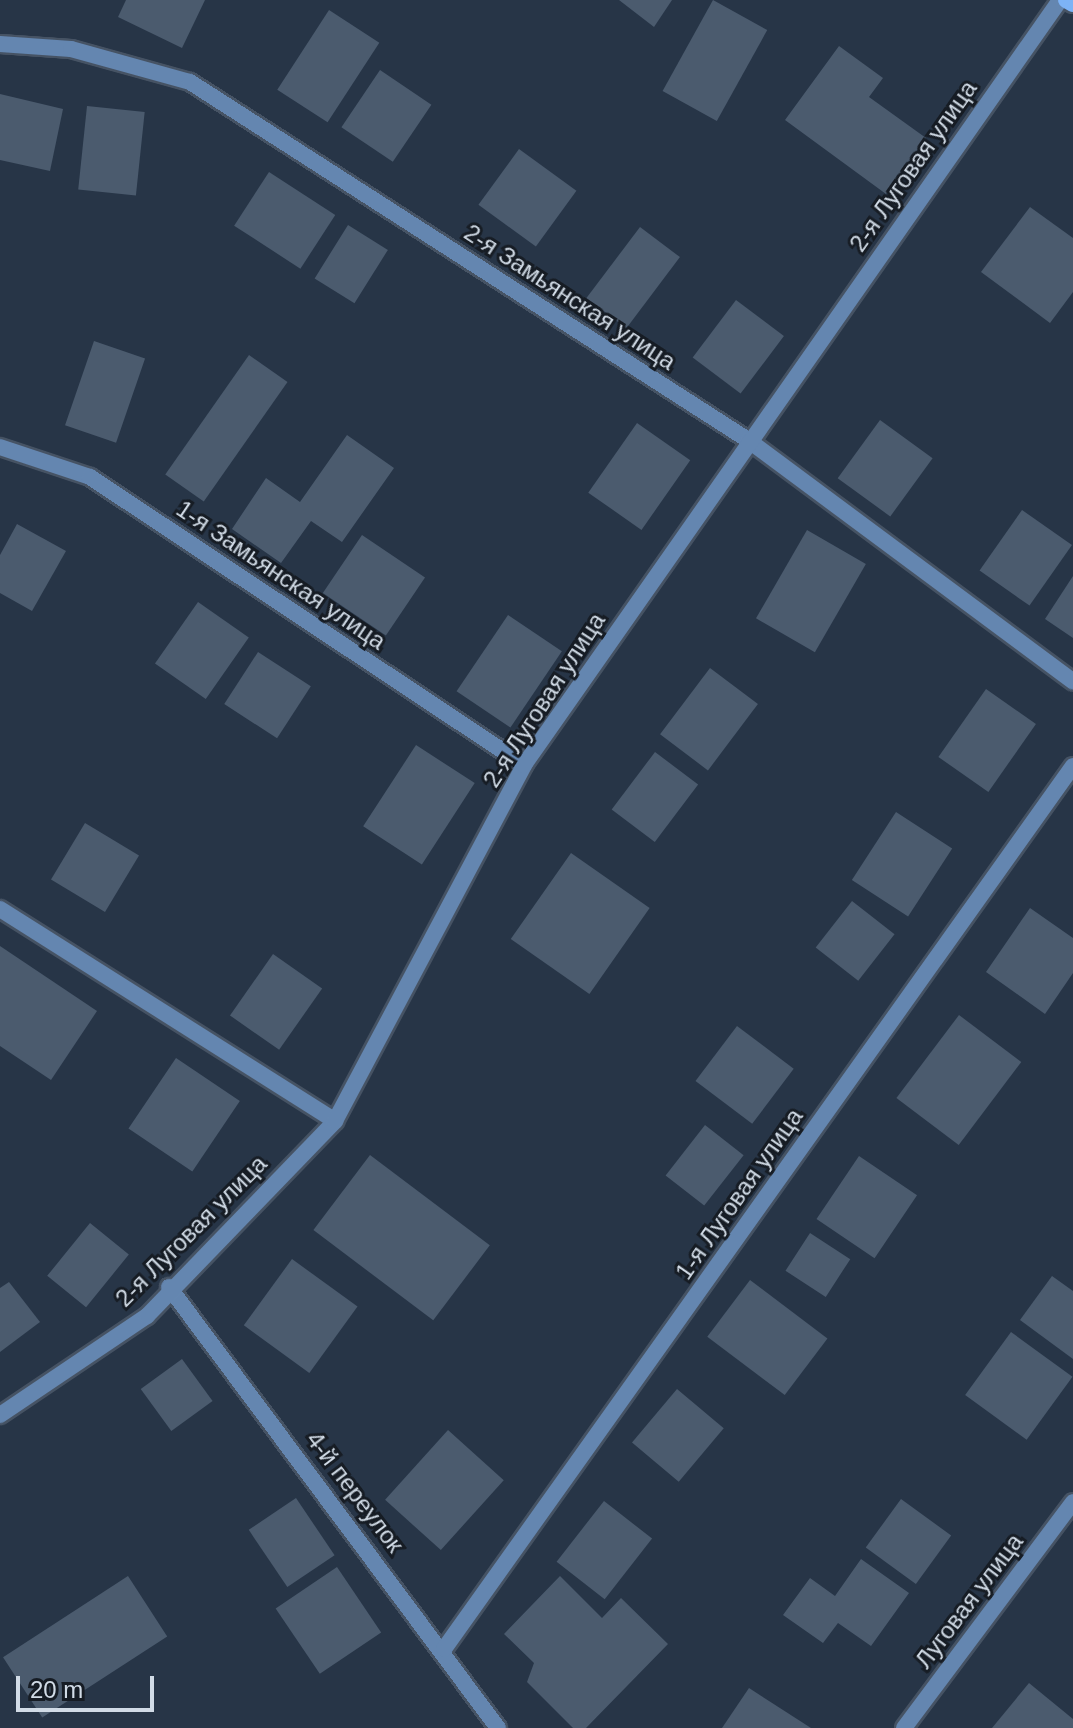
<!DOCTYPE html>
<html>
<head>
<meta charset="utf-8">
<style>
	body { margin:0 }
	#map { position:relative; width:1073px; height:1728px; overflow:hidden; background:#273547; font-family:Arial,sans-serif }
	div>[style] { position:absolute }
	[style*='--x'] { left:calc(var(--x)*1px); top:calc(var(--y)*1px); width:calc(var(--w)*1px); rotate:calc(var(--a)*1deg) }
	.building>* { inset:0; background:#4b5b6e; transform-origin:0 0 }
	.roads { filter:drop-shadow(2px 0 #465364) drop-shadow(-2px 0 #465364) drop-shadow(0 2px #465364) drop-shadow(0 -2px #465364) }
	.street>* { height:16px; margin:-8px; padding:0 8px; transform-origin:8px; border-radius:8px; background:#6486b0 }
	.secondary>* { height:16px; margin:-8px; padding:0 8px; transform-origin:8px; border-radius:8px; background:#7db3f6 }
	span { translate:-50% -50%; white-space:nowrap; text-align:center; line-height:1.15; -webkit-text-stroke:6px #161c24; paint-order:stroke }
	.street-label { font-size:24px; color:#d1dbe6 }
	.scale { position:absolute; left:16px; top:1676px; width:138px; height:36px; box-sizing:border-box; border:4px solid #d1dbe6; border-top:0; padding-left:10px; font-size:24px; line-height:28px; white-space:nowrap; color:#d1dbe6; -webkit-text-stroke:6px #161c24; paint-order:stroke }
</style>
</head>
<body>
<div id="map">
	<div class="building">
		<i style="clip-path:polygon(126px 0,205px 0,182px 48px,118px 17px)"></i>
		<i style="clip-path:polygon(619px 0,672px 0,654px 27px)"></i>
		<i style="left:713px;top:0;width:62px;height:104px;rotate:29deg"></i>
		<i style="left:329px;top:10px;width:60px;height:95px;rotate:33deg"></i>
		<i style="clip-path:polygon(839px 46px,883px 78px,869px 97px,926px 138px,886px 194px,785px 120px)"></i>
		<i style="left:380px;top:70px;width:62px;height:69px;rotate:34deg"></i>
		<i style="clip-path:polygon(0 94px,63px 109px,50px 171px,0 160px)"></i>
		<i style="left:87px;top:106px;width:58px;height:84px;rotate:6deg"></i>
		<i style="left:519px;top:149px;width:71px;height:69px;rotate:36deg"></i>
		<i style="left:269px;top:172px;width:79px;height:64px;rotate:33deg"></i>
		<i style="clip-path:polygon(1030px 207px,1073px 238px,1073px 292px,1050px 323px,981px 272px)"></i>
		<i style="left:348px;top:225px;width:47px;height:63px;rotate:32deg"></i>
		<i style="left:640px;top:227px;width:50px;height:89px;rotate:37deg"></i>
		<i style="left:736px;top:300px;width:60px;height:72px;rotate:37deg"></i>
		<i style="left:94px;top:341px;width:54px;height:89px;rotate:19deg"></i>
		<i style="left:249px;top:355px;width:47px;height:146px;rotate:35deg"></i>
		<i style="left:880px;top:420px;width:65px;height:72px;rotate:36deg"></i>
		<i style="left:637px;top:423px;width:65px;height:85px;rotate:35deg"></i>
		<i style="clip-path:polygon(347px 435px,394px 468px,342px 542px,311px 521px,281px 563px,232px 529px,266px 478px,300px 502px)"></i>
		<i style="left:1022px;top:510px;width:61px;height:74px;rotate:35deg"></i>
		<i style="clip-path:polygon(17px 524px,66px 551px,32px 611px,0 593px,0 555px)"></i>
		<i style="left:807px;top:530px;width:68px;height:102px;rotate:30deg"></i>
		<i style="left:362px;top:535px;width:76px;height:70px;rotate:34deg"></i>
		<i style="clip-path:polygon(1073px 576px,1073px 638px,1045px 619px)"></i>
		<i style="left:198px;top:602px;width:62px;height:75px;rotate:35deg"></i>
		<i style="left:508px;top:615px;width:65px;height:92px;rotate:34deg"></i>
		<i style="left:258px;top:652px;width:63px;height:62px;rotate:33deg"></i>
		<i style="left:710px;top:668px;width:60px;height:83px;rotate:37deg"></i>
		<i style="left:986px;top:689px;width:61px;height:83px;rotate:35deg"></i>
		<i style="left:416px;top:745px;width:70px;height:97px;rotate:33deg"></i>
		<i style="left:655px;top:752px;width:54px;height:72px;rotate:37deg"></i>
		<i style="left:896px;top:812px;width:67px;height:81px;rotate:33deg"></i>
		<i style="left:85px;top:823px;width:63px;height:66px;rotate:31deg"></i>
		<i style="left:571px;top:853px;width:96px;height:105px;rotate:35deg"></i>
		<i style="left:852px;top:901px;width:54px;height:59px;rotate:38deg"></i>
		<i style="clip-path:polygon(1030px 908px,1073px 938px,1073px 973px,1045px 1014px,986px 972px)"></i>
		<i style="clip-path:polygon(0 946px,97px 1011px,51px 1080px,0 1046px)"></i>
		<i style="left:273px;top:954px;width:60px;height:75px;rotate:35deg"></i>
		<i style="left:959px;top:1015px;width:78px;height:104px;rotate:37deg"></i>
		<i style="left:737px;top:1026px;width:71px;height:69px;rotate:37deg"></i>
		<i style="left:176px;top:1058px;width:77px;height:85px;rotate:34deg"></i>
		<i style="left:705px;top:1125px;width:49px;height:64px;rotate:38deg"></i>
		<i style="left:370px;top:1155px;width:150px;height:94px;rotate:37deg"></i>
		<i style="left:859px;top:1156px;width:70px;height:76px;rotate:34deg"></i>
		<i style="left:90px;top:1223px;width:50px;height:68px;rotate:39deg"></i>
		<i style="left:810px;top:1233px;width:48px;height:45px;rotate:33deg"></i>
		<i style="left:292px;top:1259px;width:81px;height:82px;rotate:36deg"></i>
		<i style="clip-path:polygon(1052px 1276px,1073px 1291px,1073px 1359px,1020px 1320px)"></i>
		<i style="left:750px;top:1280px;width:97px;height:71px;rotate:37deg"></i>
		<i style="clip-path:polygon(9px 1282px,40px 1322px,0 1352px,0 1288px)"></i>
		<i style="left:1011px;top:1332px;width:76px;height:78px;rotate:36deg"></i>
		<i style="left:182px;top:1359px;width:52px;height:51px;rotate:54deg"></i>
		<i style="left:677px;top:1389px;width:61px;height:70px;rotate:40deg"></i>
		<i style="left:448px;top:1430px;width:75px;height:94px;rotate:42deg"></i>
		<i style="left:296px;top:1498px;width:69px;height:57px;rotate:56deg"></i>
		<i style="left:901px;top:1499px;width:62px;height:60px;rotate:36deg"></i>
		<i style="left:604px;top:1501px;width:61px;height:77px;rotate:38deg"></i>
		<i style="clip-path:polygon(861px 1559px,909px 1593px,871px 1646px,838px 1623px,823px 1643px,783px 1615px,810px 1578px,835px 1596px)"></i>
		<i style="left:337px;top:1567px;width:79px;height:74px;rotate:56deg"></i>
		<i style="left:128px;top:1576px;width:72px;height:149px;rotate:57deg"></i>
		<i style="clip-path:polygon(560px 1576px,602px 1618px,621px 1598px,668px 1644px,586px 1728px,573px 1728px,527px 1682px,534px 1663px,504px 1634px)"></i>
		<i style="clip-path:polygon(1029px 1683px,1073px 1719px,1073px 1728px,992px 1728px)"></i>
		<i style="clip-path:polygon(749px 1688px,811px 1728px,722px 1728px)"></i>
	</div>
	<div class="roads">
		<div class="street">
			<i style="--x:0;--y:44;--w:71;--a:4"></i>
			<i style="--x:71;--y:49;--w:123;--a:15.5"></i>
			<i style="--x:190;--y:82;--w:663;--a:32.68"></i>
			<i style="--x:748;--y:440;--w:405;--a:36.6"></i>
			<i style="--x:0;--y:447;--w:95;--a:18.4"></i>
			<i style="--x:90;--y:477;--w:521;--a:33.57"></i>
			<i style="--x:0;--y:909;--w:396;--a:32.3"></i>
			<i style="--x:169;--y:1287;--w:550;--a:53.28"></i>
			<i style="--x:0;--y:1415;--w:177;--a:-34"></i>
			<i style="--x:147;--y:1316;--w:271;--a:-46"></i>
			<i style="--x:335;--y:1121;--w:403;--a:-62"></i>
			<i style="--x:524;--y:765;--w:934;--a:-54.98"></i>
			<i style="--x:444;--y:1649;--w:1084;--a:-54.54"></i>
			<i style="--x:904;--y:1728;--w:282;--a:-53.2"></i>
		</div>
		<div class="secondary">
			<i style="--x:1066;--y:0;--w:8;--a:30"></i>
		</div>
	</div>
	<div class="street-label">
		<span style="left:913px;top:166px;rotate:-55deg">2-я Луговая улица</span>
		<span style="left:570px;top:297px;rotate:33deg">2-я Замьянская улица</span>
		<span style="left:281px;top:575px;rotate:34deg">1-я Замьянская улица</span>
		<span style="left:544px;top:700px;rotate:-57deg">2-я Луговая улица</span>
		<span style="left:739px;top:1194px;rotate:-55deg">1-я Луговая улица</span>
		<span style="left:191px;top:1231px;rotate:-45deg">2-я Луговая улица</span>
		<span style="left:355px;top:1492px;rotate:53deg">4-й переулок</span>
		<span style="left:969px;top:1601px;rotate:-53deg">Луговая улица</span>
	</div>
	<div class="scale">20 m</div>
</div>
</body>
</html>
